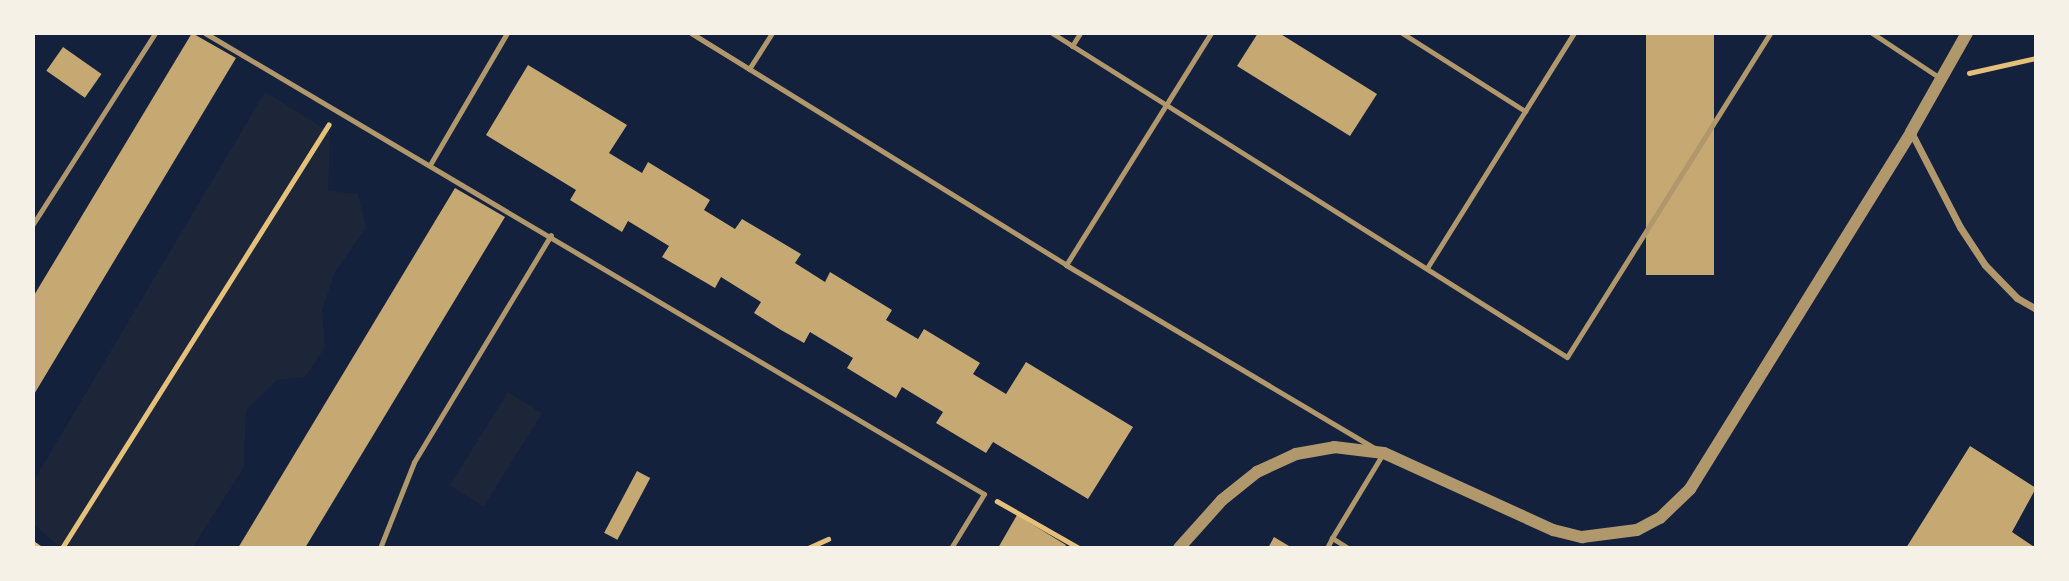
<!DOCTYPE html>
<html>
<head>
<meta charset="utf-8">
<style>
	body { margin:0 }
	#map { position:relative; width:2069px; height:581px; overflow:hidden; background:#14213d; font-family:Overpass,sans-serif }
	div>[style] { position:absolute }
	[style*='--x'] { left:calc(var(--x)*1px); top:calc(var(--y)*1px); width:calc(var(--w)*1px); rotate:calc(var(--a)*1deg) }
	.green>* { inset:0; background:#1d2539; transform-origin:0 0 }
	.building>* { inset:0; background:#c6a872; transform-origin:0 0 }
	.path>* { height:4.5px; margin:-2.25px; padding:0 2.25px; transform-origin:2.25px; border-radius:2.25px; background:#e5c07b }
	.service>* { height:5px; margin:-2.5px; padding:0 2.5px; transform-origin:2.5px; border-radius:2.5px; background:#b1986c }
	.minor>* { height:7px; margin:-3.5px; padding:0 3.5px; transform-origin:3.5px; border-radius:3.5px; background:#b1986c }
	.tertiary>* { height:12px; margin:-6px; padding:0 6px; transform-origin:6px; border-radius:6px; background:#b1986c }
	span { translate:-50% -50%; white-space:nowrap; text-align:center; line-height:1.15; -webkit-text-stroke:7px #f6f1e7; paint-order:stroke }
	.frame { position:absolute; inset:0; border:35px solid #f6f1e7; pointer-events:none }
</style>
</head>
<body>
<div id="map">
	<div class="green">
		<i style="clip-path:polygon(265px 92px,330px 132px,328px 191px,358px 194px,366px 227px,334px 274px,322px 311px,325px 347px,305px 377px,277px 380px,246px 410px,244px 467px,192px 548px,61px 548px,33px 523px,33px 482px)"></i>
		<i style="left:508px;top:392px;width:40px;height:110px;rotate:32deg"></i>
	</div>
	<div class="building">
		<i style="clip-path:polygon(192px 33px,236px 58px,33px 396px,33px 297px)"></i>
		<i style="clip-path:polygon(1258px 33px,1279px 33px,1377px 94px,1350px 136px,1237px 66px)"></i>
		<i style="left:1646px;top:33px;width:68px;height:242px"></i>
		<i style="left:63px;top:47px;width:47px;height:29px;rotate:35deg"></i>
		<i style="clip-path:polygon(528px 65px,627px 125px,609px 153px,642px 173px,648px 162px,710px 200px,704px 210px,735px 229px,742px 219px,801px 254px,795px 263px,825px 282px,830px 272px,892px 310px,886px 320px,918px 339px,924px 329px,980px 363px,973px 374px,1006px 394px,1026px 362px,1133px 427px,1088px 499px,993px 442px,986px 453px,936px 423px,943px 412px,902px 387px,896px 398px,847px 368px,853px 358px,810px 332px,804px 343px,781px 330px,754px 313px,761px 302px,721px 277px,715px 288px,662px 257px,669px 246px,628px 221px,622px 232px,570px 200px,576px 190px,486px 135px)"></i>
		<i style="clip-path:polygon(455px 188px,505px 217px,331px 505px,305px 548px,238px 548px)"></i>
		<i style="clip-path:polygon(1970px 446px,2036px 488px,2012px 532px,2036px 548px,1906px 548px)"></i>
		<i style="left:637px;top:471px;width:15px;height:70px;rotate:28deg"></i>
		<i style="clip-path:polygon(1017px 515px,1066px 545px,1064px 548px,998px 548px)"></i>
		<i style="clip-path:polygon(1274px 537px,1289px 546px,1288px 548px,1268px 548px)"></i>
	</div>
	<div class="path">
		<i style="--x:1969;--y:73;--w:69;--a:-12.6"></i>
		<i style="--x:997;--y:501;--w:95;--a:29.8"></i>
		<i style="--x:33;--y:543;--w:9;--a:36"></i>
		<i style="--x:62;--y:548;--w:500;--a:-57.8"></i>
		<i style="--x:808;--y:548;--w:22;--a:-24"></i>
	</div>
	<div class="service">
		<i style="--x:205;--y:33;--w:905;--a:30.62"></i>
		<i style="--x:984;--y:494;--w:63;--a:121.4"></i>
		<i style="--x:691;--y:33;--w:441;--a:31.7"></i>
		<i style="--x:1066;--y:265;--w:358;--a:30.7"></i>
		<i style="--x:1052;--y:33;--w:608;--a:32.18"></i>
		<i style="--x:1567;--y:357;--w:382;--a:-57.9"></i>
		<i style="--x:1402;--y:33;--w:146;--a:32.4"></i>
		<i style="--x:1872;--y:33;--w:82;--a:33.5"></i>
		<i style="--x:1072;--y:46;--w:15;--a:-58"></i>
		<i style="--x:749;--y:69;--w:43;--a:-57.4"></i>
		<i style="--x:431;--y:163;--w:151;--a:-59.7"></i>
		<i style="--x:33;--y:224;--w:227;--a:-57.4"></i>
		<i style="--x:1066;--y:265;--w:274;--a:-58"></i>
		<i style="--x:1427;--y:268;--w:277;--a:-58"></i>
		<i style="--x:380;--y:548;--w:92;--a:-68.4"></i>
		<i style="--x:414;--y:462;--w:265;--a:-58.9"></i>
		<i style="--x:1327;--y:548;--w:11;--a:-63"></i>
		<i style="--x:1348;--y:548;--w:19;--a:-148"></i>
		<i style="--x:1332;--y:538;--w:97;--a:-58.9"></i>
	</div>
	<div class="minor">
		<i style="--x:1911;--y:132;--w:107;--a:62.7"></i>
		<i style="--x:1960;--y:227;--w:45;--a:56.7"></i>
		<i style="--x:1985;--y:265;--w:46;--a:45.9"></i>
		<i style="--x:2017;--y:298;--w:22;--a:30"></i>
	</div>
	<div class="tertiary">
		<i style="--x:1179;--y:548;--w:64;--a:-48.1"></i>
		<i style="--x:1222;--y:500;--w:45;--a:-38.7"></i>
		<i style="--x:1257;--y:472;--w:43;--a:-24.8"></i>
		<i style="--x:1296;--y:454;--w:39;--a:-10"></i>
		<i style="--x:1334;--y:447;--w:50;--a:6.8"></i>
		<i style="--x:1384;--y:453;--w:186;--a:24.5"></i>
		<i style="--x:1553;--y:530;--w:30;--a:14"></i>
		<i style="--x:1582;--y:537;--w:55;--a:-7.3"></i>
		<i style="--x:1637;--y:530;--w:26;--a:-28"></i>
		<i style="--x:1660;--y:518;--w:42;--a:-44"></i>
		<i style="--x:1690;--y:489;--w:420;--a:-58.2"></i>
		<i style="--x:1911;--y:132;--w:114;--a:-60.5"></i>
	</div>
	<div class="frame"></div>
</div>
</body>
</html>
